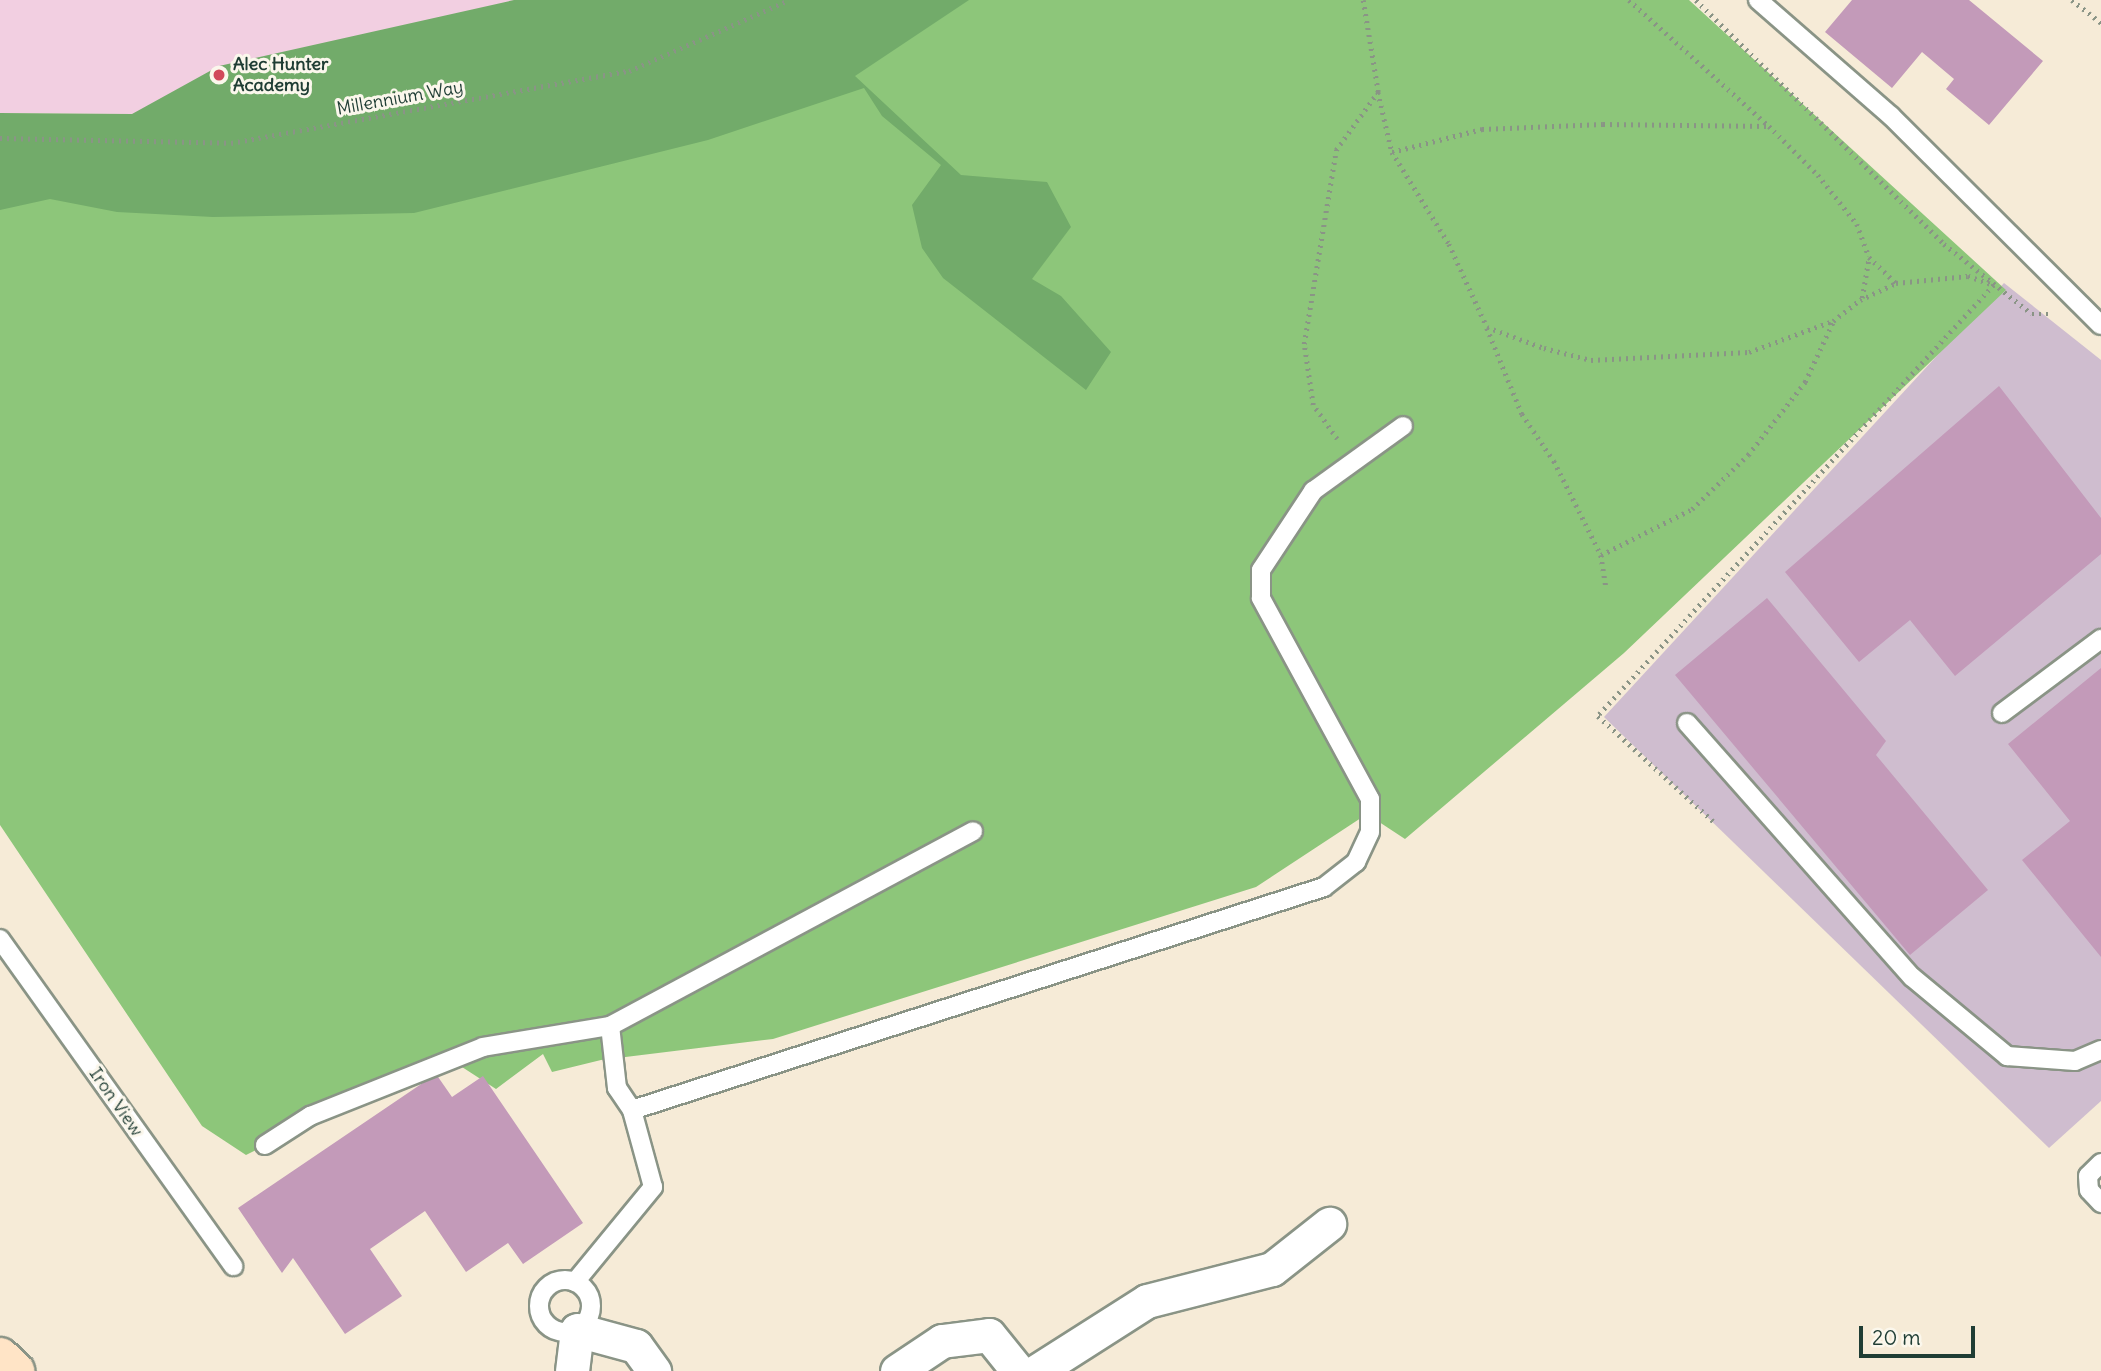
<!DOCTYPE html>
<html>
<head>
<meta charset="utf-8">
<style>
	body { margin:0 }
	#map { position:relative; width:2101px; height:1371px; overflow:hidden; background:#f6ebd7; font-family:Delius,sans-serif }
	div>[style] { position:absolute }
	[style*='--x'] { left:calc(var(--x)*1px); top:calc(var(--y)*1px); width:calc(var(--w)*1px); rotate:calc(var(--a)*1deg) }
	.built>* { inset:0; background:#f2cfe1 }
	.industrial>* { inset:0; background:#cfbdcf }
	.green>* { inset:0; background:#8dc67a }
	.forest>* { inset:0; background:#72ab6a }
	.building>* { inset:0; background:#c39ab9 }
	.path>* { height:4.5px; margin-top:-2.25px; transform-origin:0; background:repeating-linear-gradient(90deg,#8a9486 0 2px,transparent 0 7px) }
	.roads { filter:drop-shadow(2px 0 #8a9486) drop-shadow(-2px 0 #8a9486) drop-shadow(0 2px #8a9486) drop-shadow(0 -2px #8a9486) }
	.lane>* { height:18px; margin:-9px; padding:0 9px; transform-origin:9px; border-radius:9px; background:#fff }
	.lane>.ring { margin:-9px; padding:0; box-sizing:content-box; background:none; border:18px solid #fff; border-radius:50% }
	.street>* { height:33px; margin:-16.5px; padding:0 16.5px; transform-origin:16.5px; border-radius:16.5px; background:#fff }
	.secondary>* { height:38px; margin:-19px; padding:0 19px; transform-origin:19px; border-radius:19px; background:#ffe4c6 }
	.dots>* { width:19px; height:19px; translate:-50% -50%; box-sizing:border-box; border:4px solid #fbf7ec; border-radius:50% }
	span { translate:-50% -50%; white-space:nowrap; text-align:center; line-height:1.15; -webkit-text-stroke:6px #fbf7ec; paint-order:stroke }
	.poi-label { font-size:18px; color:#1f3d34; font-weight:700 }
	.left { translate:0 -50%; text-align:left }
	.street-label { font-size:18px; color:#1f3d34 }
	.scale { position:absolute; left:1859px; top:1326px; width:116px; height:32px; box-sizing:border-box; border:4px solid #1f3d34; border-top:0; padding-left:9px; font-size:21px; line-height:24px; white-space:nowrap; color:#1f3d34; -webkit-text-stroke:5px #fbf7ec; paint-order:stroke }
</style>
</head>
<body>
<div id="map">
	<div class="built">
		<i style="clip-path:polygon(0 0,718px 0,132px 114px,0 113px)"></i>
	</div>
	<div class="industrial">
		<i style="clip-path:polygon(2004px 283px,2101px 360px,2101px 1101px,2049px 1148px,1604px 717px)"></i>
	</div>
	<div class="green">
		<i style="clip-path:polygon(834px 0,1689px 0,2006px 290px,1624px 653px,1405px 839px,1367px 814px,1256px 887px,773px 1039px,601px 1060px,552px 1072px,543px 1054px,496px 1089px,445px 1056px,246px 1155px,202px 1126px,0 825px,0 145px)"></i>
	</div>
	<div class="forest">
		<i style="clip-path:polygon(514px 0,969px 0,855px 76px,961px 175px,1047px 182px,1071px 227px,1032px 279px,1061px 296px,1111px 352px,1086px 390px,943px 278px,922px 248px,912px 205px,941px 165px,882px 116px,864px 88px,708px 140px,414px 213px,213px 217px,117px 212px,50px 199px,0 210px,0 113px,132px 114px,219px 66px)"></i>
	</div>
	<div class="building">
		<i style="clip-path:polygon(1852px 0,1969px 0,2043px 61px,1989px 125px,1946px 89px,1954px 79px,1922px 52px,1892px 88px,1825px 32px)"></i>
		<i style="clip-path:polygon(1999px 386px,2101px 518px,2101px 554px,1955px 676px,1910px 620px,1859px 662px,1785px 572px)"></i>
		<i style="clip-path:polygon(1767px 598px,1886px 741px,1876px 755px,1988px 890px,1910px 955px,1675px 675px)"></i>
		<i style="clip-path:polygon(2101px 668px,2101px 957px,2022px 860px,2070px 821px,2008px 744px)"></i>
		<i style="clip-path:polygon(436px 1074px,452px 1097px,483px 1076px,583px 1223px,523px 1264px,508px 1243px,466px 1272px,425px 1211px,370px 1249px,402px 1296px,345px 1334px,293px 1258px,282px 1273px,238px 1208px)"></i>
	</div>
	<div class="path">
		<i style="--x:1629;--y:0;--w:187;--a:42"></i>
		<i style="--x:1696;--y:0;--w:348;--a:44.5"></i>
		<i style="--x:1944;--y:244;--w:112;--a:38.5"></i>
		<i style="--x:2032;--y:314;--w:17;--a:0"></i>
		<i style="--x:2072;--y:0;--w:37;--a:38"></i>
		<i style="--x:1378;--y:92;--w:62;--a:76.9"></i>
		<i style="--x:1392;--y:152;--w:108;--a:58.2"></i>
		<i style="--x:1449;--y:244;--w:91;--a:65.4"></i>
		<i style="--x:1487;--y:327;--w:61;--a:20.2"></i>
		<i style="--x:1544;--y:348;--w:49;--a:14.3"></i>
		<i style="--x:1591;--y:360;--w:158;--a:-2.9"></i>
		<i style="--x:1749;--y:352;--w:90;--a:-20.3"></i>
		<i style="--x:1833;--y:321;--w:34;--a:-38"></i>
		<i style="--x:1860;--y:300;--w:40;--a:-25"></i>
		<i style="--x:1896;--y:283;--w:72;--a:-5.6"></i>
		<i style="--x:1968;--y:276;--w:28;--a:19"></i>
		<i style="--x:1994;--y:285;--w:585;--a:132.58"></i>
		<i style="--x:1598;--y:716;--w:156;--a:42.4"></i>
		<i style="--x:0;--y:138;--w:231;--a:1.2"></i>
		<i style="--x:231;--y:143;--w:404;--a:-10.3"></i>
		<i style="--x:629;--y:71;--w:175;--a:-23.9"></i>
		<i style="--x:1392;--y:152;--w:93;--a:-14.3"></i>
		<i style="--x:1482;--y:129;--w:121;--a:-2.4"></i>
		<i style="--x:1603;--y:124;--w:166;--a:0.7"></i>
		<i style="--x:1769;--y:126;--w:69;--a:45"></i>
		<i style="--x:1818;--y:175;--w:63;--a:51.5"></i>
		<i style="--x:1857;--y:224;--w:35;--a:70"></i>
		<i style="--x:1869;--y:257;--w:37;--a:44"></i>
		<i style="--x:1862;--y:298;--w:42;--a:-80.3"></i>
		<i style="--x:1487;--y:328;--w:93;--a:67.9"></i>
		<i style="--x:1522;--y:414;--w:57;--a:55.8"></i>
		<i style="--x:1554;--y:461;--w:105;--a:63.4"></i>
		<i style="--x:1601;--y:555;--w:33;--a:81"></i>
		<i style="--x:1337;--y:439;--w:42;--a:-125.2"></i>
		<i style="--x:1313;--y:405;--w:62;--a:-98.4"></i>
		<i style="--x:1304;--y:344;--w:197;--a:-80.6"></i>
		<i style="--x:1336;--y:150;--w:72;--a:-54.1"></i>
		<i style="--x:1378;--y:92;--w:93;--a:-99.3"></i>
		<i style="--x:1601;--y:555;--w:102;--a:-26.8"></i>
		<i style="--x:1692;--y:509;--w:78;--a:-44"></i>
		<i style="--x:1748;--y:455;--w:93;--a:-52"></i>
		<i style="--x:1805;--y:382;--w:66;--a:-65"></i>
	</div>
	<div class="roads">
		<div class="lane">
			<i style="--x:1758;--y:0;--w:176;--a:41.1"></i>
			<i style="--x:1891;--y:116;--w:296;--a:44.9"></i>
			<i style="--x:2002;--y:713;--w:124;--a:-36.8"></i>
			<i style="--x:1687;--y:723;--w:339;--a:48.5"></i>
			<i style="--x:1912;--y:977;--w:124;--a:39.7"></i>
			<i style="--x:2007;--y:1056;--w:68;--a:4.2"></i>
			<i style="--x:2075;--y:1061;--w:28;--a:-23"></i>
			<i style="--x:0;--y:939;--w:402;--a:54.5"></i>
			<i style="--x:632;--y:1110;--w:27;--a:-124"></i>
			<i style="--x:617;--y:1088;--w:62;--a:-96.4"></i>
			<i style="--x:610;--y:1026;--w:412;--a:-28.2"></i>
			<i style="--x:265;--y:1145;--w:54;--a:-32.8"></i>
			<i style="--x:310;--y:1116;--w:186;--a:-21.7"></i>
			<i style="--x:483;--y:1047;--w:129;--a:-9.4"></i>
			<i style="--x:2101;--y:1163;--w:18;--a:135"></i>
			<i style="--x:2088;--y:1176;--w:14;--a:86"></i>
			<i style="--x:2089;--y:1190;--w:18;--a:47"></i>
			<i class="ring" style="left:539px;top:1280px;width:34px;height:34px"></i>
			<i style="--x:575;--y:1282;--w:123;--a:-50.6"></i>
			<i style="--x:653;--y:1187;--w:80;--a:-105.3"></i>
			<i style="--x:632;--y:1110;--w:727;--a:-17.86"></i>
			<i style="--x:1324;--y:887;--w:41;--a:-38"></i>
			<i style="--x:1356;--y:862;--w:33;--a:-65"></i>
			<i style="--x:1370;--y:832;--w:33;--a:-90"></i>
			<i style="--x:1370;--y:799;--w:229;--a:-118.5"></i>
			<i style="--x:1261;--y:598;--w:28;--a:-90"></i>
			<i style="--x:1261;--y:570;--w:95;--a:-56.6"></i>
			<i style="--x:1313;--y:491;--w:111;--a:-35.8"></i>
		</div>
		<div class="street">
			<i style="--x:572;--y:1371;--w:41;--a:-83"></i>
			<i style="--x:577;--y:1330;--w:61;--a:15.2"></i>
			<i style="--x:636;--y:1346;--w:31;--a:54"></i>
			<i style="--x:897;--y:1371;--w:54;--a:-33.7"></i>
			<i style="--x:942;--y:1341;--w:47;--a:-7.3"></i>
			<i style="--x:989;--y:1335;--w:46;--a:51.1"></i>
			<i style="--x:1037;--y:1371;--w:130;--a:-32.5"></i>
			<i style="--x:1147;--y:1301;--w:129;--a:-14.4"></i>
			<i style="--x:1272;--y:1269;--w:73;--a:-38.3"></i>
		</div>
		<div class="secondary">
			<i style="--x:0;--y:1357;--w:21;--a:43"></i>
		</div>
	</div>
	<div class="dots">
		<i style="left:219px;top:75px;background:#d1495b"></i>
	</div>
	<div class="poi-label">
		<span class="left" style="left:233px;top:75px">Alec Hunter<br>Academy</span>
	</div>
	<div class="street-label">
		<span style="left:400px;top:98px;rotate:-10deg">Millennium Way</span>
		<span style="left:116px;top:1102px;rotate:55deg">Iron View</span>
	</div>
	<div class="scale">20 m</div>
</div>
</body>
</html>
